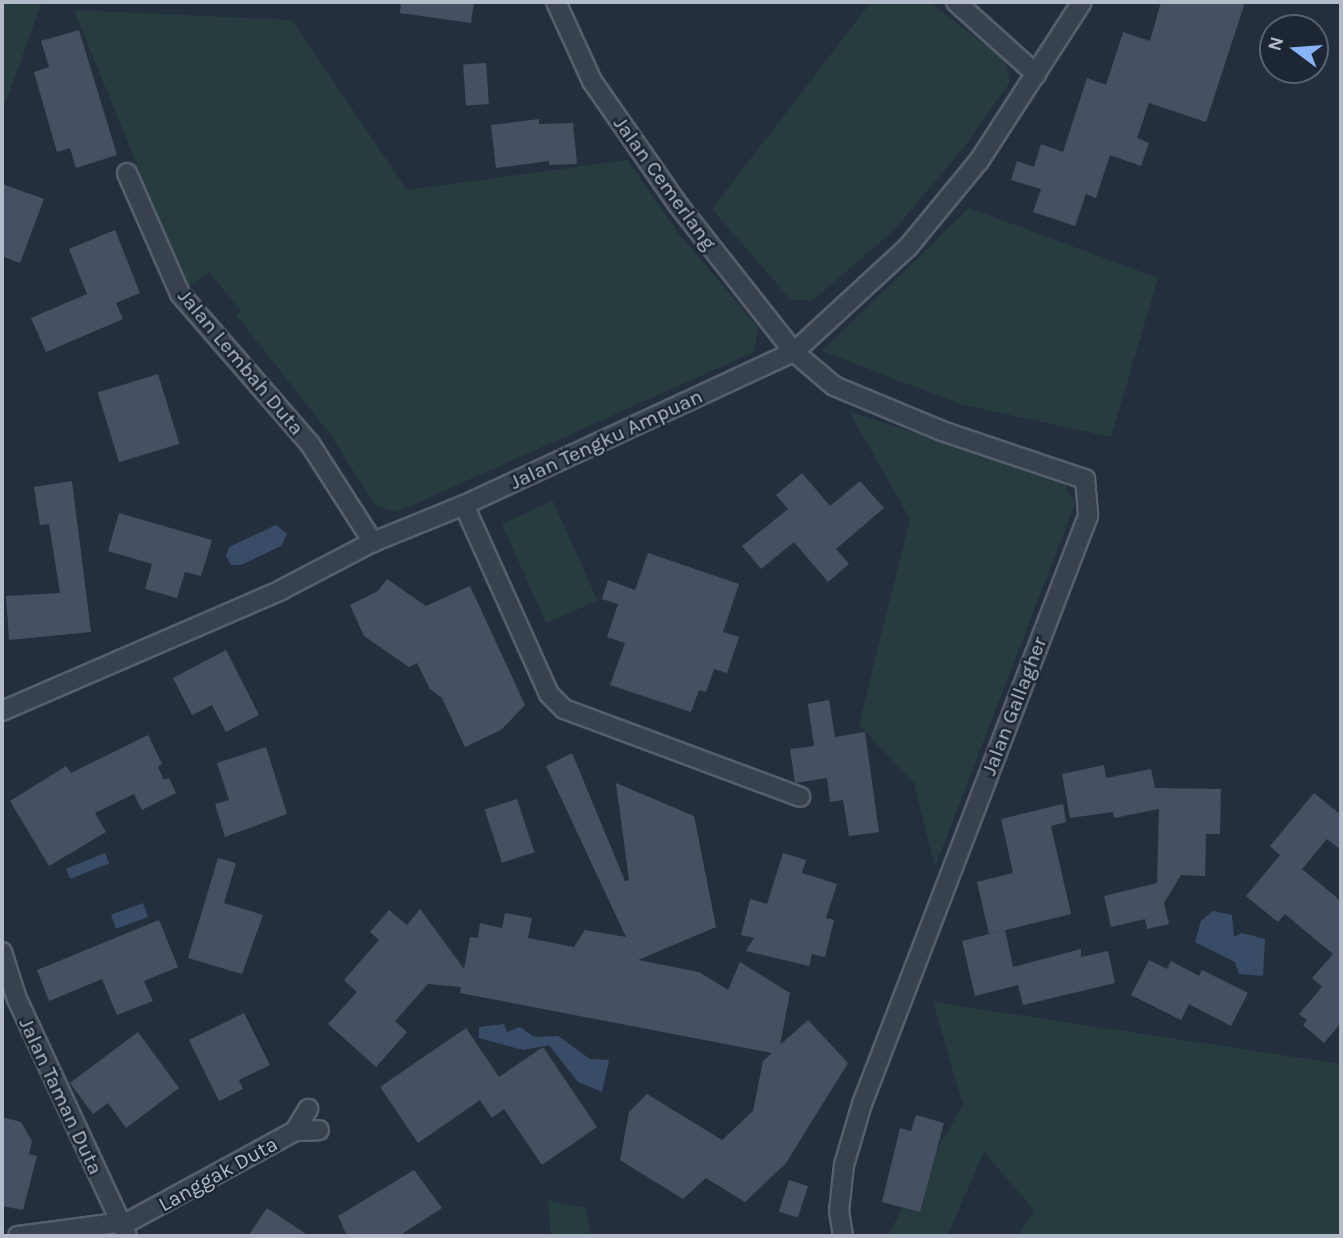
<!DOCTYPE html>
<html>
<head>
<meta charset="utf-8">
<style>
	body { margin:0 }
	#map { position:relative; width:1343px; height:1238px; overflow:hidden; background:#242f3e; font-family:Karla,sans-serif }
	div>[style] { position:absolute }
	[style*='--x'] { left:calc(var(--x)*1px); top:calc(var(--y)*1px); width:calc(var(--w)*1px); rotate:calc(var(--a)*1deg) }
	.green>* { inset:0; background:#263c3f; transform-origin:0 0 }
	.water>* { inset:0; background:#394c67; transform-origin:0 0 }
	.building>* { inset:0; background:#455162; transform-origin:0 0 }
	.roads { filter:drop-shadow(2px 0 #565f6c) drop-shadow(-2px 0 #565f6c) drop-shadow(0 2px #565f6c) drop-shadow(0 -2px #565f6c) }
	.minor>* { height:18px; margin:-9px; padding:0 9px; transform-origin:9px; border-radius:9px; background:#38414e }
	span { translate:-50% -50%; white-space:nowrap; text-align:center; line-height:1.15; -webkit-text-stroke:5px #1d2633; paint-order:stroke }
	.street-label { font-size:21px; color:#b4bcc9 }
	.frame { position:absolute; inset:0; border:4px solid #b4bcc9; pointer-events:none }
	.north { position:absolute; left:1259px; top:14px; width:70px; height:70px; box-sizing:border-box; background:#1d2633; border:2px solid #59626f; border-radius:50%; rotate:286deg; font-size:19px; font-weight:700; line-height:28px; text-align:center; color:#b4bcc9 }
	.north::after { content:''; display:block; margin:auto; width:24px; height:32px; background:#8ab4f8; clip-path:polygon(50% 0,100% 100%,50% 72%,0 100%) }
</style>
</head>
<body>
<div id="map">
	<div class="green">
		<i style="clip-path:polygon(2px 2px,42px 2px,2px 112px)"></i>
		<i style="clip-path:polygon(871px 2px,930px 2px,1005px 60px,1010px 82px,961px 151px,892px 232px,812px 301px,790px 299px,712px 209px)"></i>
		<i style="clip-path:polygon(74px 10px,292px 20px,407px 190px,627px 160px,679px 234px,758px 327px,754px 352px,397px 512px,375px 505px,330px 434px,236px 315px,241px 311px,209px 272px,187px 288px)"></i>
		<i style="clip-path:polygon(969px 208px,1158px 278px,1111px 437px,960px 404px,822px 351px)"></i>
		<i style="clip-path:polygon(849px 411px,1064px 483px,1075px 504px,935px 867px,914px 783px,859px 725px,910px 519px)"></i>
		<i style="left:553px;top:501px;width:109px;height:56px;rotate:66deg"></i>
		<i style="clip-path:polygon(933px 1002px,1341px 1064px,1341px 1236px,1017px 1236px,1035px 1211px,984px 1152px,947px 1236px,887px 1236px,963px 1105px)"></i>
		<i style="clip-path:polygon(548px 1200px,585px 1208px,592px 1236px,551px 1236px)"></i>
	</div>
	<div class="water">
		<i style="clip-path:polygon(276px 525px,287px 534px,281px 546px,241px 565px,231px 565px,226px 556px,229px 547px)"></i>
		<i style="left:105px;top:853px;width:11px;height:42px;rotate:68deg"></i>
		<i style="left:143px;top:903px;width:15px;height:34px;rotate:70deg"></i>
		<i style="clip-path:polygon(1213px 911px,1232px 915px,1234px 937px,1242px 933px,1265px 939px,1263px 976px,1239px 974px,1235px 962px,1195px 942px,1201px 921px)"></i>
		<i style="clip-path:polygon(504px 1024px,507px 1032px,520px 1027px,534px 1037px,558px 1036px,590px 1059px,609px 1060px,602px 1092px,578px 1082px,549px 1045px,523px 1050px,479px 1038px,479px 1027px)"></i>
	</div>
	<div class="building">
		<i style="clip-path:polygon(401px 2px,474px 2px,471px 23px,400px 13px)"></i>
		<i style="clip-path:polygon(1161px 2px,1245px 2px,1206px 122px,1149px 103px,1137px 138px,1149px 143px,1141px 166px,1110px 155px,1096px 198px,1086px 194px,1075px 226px,1033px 212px,1041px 189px,1011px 180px,1017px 161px,1034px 167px,1041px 144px,1063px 152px,1087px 78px,1106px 85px,1123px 32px,1150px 41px)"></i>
		<i style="clip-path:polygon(79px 30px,117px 155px,76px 168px,70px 148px,57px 152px,34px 72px,49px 67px,41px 41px)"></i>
		<i style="left:486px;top:63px;width:41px;height:23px;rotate:86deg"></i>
		<i style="clip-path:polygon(539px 119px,539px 124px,573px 123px,577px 164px,549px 165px,549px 161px,496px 168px,491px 125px)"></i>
		<i style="clip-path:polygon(2px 184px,44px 199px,20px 263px,2px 256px)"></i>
		<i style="clip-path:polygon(115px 230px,140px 293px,116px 303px,123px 319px,46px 352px,31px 318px,87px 294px,69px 249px)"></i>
		<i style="left:158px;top:374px;width:73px;height:63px;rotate:73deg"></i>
		<i style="clip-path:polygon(802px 473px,830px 506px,860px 481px,884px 508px,836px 549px,849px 564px,828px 582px,794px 542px,761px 569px,742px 546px,788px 509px,776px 495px)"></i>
		<i style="clip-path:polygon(72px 481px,91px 632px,9px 640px,6px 596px,60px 593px,49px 524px,40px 525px,34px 487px)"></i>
		<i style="clip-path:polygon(119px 513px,212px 540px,201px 576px,185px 572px,177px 598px,145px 589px,152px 564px,108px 551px)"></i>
		<i style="clip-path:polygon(648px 553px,739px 584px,723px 632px,739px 637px,727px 673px,714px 669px,706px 692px,699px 690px,691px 712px,610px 685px,625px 643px,607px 637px,618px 604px,602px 599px,608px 580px,635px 590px)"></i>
		<i style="clip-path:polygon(387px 579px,426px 606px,470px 586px,525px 705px,501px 730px,465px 747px,442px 698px,430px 689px,417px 663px,409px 667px,364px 636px,350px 605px,378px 591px)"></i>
		<i style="clip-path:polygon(226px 650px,259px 715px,226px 732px,212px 705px,192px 715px,173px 678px)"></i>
		<i style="clip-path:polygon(829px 700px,835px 737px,865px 732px,879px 832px,849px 836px,843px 800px,830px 802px,827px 778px,795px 783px,790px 749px,814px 746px,808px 704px)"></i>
		<i style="clip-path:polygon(148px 735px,162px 764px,158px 767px,164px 780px,169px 778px,176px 793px,142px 810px,134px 794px,95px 813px,106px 832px,49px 866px,10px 801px,66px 766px,71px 773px)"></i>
		<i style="clip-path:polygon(266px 747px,287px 814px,225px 837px,215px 804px,229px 800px,217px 763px)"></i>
		<i style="clip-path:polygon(572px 753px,625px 881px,629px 880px,616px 783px,694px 816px,716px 927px,638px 960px,699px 972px,728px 990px,740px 962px,790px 993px,780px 1045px,808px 1020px,848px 1063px,786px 1163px,745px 1202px,706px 1178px,683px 1199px,620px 1160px,629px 1112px,647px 1094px,722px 1140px,753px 1111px,763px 1061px,772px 1053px,460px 993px,461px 987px,428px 984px,395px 1021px,407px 1032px,376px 1067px,328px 1024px,357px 992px,344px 980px,379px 940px,370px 932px,389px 910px,407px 925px,420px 909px,464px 969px,470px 937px,478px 938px,480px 923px,502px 928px,505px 913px,532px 918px,528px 938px,574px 947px,585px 930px,626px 937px,546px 766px)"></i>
		<i style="clip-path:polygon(1104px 765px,1106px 778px,1151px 769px,1155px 788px,1221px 789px,1220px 834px,1206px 834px,1205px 876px,1181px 875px,1164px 903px,1169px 924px,1147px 929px,1145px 919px,1111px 927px,1104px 896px,1157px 883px,1159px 809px,1114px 818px,1113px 812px,1070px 818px,1062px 774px)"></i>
		<i style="clip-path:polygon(1314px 793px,1341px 815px,1341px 850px,1327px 839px,1302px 869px,1341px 901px,1341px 1023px,1324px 1043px,1303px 1025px,1307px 1020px,1299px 1014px,1322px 987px,1312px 978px,1333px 954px,1285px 914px,1278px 922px,1246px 896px,1280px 855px,1270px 846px)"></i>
		<i style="left:517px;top:799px;width:56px;height:34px;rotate:72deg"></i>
		<i style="clip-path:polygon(1063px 804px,1066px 822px,1051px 826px,1071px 914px,989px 934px,977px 882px,1013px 873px,1001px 819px)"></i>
		<i style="clip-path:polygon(783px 853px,806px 860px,802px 873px,837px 884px,826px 918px,834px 920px,825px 957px,812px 954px,809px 966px,746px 951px,754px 938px,741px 935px,750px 899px,767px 904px)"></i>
		<i style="clip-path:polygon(218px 858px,236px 863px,224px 903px,263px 915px,242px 974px,188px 958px)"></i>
		<i style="clip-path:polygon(159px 920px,178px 967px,144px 981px,153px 1001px,117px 1015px,102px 979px,49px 1001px,37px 970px)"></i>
		<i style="clip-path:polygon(1005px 930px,1013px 967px,1081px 949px,1081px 957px,1108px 951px,1115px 983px,1023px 1005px,1018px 985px,975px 996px,962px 941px)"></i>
		<i style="clip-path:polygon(1149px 960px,1167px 969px,1171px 961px,1199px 976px,1202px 970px,1248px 993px,1231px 1026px,1189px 1004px,1181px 1020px,1131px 995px)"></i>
		<i style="clip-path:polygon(244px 1013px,270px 1065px,239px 1080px,243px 1089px,219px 1101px,189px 1040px)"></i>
		<i style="clip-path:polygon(466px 1028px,499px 1077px,543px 1047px,597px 1127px,542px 1165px,504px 1109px,492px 1118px,480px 1100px,418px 1143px,380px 1087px)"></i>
		<i style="clip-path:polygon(138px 1032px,179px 1088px,126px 1128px,108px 1103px,93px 1114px,70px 1083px)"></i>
		<i style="clip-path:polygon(916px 1115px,944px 1123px,920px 1212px,882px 1202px,900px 1128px,911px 1131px)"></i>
		<i style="clip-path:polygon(2px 1117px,21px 1122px,32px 1141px,29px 1154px,37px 1156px,23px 1210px,2px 1206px)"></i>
		<i style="clip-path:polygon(414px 1170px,442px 1208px,399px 1236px,347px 1236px,338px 1216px)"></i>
		<i style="left:789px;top:1180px;width:20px;height:33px;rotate:18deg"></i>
		<i style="clip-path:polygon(267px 1208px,309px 1236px,248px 1236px)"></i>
	</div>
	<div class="roads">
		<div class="minor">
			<i style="--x:556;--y:2;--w:87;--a:65.5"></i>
			<i style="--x:592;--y:81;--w:152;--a:55.2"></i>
			<i style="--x:679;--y:206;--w:186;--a:51.8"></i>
			<i style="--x:794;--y:352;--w:52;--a:40.4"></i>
			<i style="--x:834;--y:386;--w:117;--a:22.6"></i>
			<i style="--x:942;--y:431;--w:151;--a:18.6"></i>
			<i style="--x:1085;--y:479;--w:37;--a:85"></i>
			<i style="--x:1088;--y:516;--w:630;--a:111.02"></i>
			<i style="--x:862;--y:1104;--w:64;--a:106.4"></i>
			<i style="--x:844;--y:1165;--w:46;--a:96.2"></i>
			<i style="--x:839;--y:1211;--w:25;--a:81"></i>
			<i style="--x:956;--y:2;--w:108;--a:42"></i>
			<i style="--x:127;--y:173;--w:132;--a:66.3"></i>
			<i style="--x:180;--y:294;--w:198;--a:49.1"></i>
			<i style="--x:310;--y:444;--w:117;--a:57.3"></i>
			<i style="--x:464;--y:505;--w:207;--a:65.8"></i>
			<i style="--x:549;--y:694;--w:21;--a:45"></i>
			<i style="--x:564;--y:709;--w:252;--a:20.4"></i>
			<i style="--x:2;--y:711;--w:304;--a:-23.4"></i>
			<i style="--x:281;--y:590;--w:104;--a:-27.6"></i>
			<i style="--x:373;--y:542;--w:98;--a:-22.1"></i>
			<i style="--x:464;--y:505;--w:364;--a:-24.9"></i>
			<i style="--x:794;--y:352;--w:155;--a:-42.6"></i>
			<i style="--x:908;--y:247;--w:112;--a:-50.5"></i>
			<i style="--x:979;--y:161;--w:189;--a:-57.1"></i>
			<i style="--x:2;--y:952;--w:49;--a:72.3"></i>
			<i style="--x:17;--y:999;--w:261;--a:65.1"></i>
			<i style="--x:295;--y:1131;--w:26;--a:-59"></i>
			<i style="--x:18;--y:1236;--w:113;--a:-7.6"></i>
			<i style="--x:130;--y:1221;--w:188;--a:-28.6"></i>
			<i style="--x:295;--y:1131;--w:24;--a:-2"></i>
		</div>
	</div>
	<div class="street-label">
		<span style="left:665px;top:183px;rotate:54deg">Jalan Cemerlang</span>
		<span style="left:241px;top:362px;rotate:50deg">Jalan Lembah Duta</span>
		<span style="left:606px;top:439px;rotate:-25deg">Jalan Tengku Ampuan</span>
		<span style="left:1014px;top:706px;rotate:-69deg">Jalan Gallagher</span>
		<span style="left:61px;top:1096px;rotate:65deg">Jalan Taman Duta</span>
		<span style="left:218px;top:1174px;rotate:-29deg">Langgak Duta</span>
	</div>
	<div class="frame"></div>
	<div class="north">N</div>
</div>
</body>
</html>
